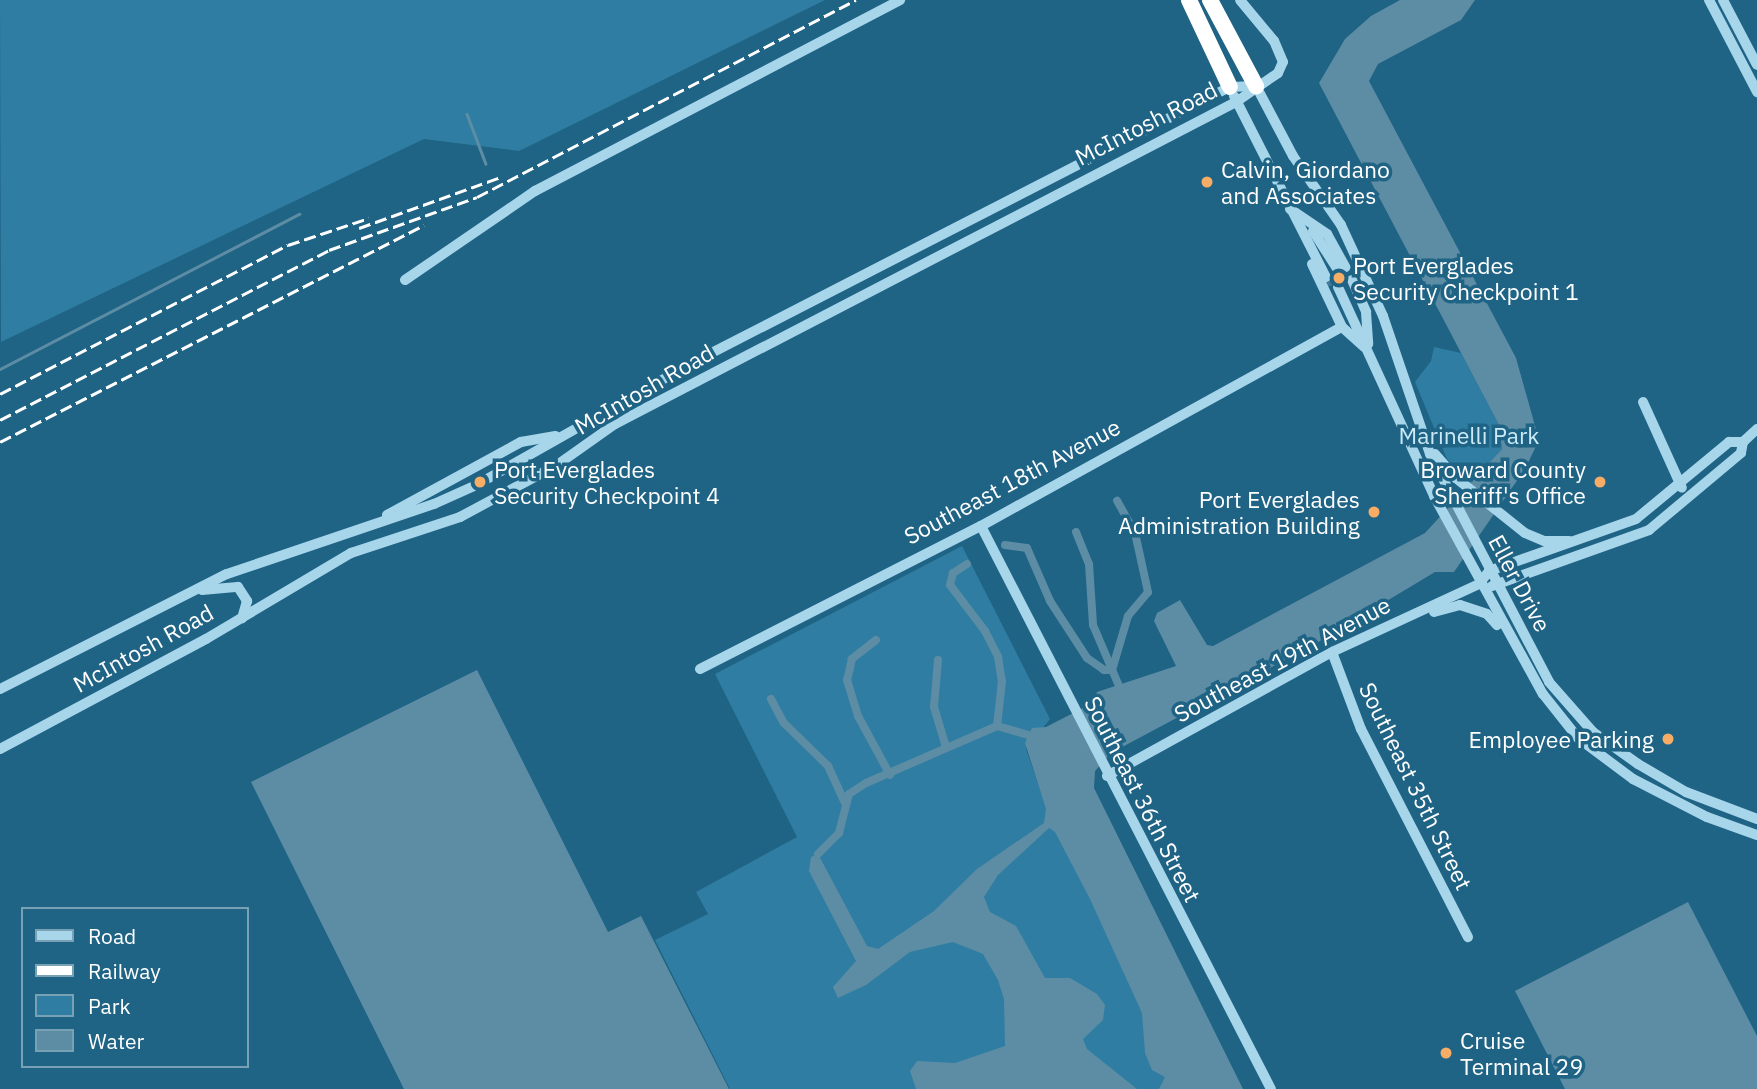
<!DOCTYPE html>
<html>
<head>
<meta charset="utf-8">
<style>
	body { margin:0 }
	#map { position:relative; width:1757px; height:1089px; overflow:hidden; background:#1f6385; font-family:"IBM Plex Sans",sans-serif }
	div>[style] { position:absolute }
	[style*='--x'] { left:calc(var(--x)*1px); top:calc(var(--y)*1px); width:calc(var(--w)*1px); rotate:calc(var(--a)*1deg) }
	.green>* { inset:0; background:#2f7da2 }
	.water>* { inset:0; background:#5d8da4 }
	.stream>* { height:2.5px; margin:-1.25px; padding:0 1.25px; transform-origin:1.25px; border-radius:1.25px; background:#5d8da4 }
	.canal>* { height:8px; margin:-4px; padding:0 4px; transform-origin:4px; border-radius:4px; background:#5d8da4 }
	.minor-tunnel>* { height:10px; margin-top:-5px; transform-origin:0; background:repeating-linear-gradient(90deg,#417a97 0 10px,transparent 0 15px) }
	.minor>* { height:10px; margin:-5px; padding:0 5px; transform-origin:5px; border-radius:5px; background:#a7d5ea }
	.highway>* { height:16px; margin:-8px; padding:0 8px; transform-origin:8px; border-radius:8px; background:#fff }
	.rail>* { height:2.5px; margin-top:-1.25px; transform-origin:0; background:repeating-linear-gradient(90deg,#fff 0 12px,transparent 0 17px) }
	.dots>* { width:19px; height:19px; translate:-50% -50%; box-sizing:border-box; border:4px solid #1f6385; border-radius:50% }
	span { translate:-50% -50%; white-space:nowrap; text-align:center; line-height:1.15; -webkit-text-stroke:7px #1f6385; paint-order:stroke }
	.street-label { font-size:23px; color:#fff }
	.poi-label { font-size:23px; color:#fff }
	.left { translate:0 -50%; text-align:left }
	.right { translate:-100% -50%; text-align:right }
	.park-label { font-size:23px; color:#cbeaf7 }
	.legend { position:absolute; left:21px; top:907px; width:228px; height:161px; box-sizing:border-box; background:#1f6385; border:2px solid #79a1b6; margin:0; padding:9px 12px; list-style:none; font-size:21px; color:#fff }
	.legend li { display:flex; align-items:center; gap:14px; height:35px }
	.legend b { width:35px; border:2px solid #79a1b6 }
</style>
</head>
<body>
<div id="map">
	<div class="green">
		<i style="clip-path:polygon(0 0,825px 0,519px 151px,424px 139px,1px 342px)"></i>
		<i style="clip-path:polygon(1434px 347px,1461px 353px,1499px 425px,1502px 449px,1471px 484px,1447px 459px,1415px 382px,1431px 361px)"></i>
		<i style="clip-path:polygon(962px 546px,1050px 719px,1026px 749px,1044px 801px,1187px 1089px,730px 1089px,655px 940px,708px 914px,696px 892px,797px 837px,715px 674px)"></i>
	</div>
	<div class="water">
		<i style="clip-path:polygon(1400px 0,1475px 0,1461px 20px,1378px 64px,1369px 81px,1516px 358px,1539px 440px,1525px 469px,1454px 572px,1435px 572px,1315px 644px,1111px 753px,1095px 771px,1094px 788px,1243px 1089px,1159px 1089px,1165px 1077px,1152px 1070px,1145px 1053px,1142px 1013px,1090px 899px,1055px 832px,1049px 828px,998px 875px,984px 897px,990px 912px,1016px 926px,1045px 978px,1070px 978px,1097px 994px,1105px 1005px,1103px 1020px,1083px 1039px,1087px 1049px,1137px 1089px,916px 1089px,910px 1071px,917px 1061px,955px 1063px,1005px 1046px,1004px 999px,998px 980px,983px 954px,953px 942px,910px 952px,866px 985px,838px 998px,833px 987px,856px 961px,809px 871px,811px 857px,818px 854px,867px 946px,878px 949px,934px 911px,977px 869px,1044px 823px,1046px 809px,1025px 743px,1032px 728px,1046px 727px,1087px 706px,1097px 692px,1176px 666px,1154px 621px,1157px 613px,1180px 600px,1207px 645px,1213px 646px,1425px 533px,1502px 449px,1499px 425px,1319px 83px,1345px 39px,1371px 16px)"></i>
		<i style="clip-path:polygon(477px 670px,608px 932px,641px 916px,729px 1089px,404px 1089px,251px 782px)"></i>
		<i style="clip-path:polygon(1688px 902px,1757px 1036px,1757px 1089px,1565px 1089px,1515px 991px)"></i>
	</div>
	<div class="stream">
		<i style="--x:467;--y:114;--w:53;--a:69.2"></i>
		<i style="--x:0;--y:369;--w:337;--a:-27.4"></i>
	</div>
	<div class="canal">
		<i style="--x:1076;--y:532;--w:35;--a:68"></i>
		<i style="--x:1089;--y:564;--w:61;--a:86.2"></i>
		<i style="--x:1093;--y:625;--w:66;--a:66.9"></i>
		<i style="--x:1005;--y:545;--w:22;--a:8"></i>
		<i style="--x:1027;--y:548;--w:58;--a:66.5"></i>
		<i style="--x:1050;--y:601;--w:68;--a:57"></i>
		<i style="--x:1087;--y:658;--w:21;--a:35"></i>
		<i style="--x:1104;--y:670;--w:8;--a:0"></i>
		<i style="--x:1112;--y:670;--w:56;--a:-73.5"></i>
		<i style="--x:1128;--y:616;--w:31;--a:-50"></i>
		<i style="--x:1148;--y:592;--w:60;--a:-102.4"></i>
		<i style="--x:1135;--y:533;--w:37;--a:-119"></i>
		<i style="--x:967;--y:564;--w:17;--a:147"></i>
		<i style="--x:953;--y:573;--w:12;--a:104"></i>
		<i style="--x:950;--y:585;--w:58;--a:52.7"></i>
		<i style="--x:985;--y:631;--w:29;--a:63"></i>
		<i style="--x:998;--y:657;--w:24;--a:81"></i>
		<i style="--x:1002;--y:681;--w:45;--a:96.3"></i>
		<i style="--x:876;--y:640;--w:31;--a:142"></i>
		<i style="--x:852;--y:659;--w:22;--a:103"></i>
		<i style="--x:847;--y:680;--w:38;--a:73"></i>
		<i style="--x:858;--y:716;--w:67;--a:61.5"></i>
		<i style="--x:938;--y:660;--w:47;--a:94.9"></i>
		<i style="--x:934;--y:707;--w:42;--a:73.3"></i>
		<i style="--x:771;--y:699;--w:27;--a:62"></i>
		<i style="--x:784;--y:723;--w:62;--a:44.3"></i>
		<i style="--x:828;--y:766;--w:41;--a:65.3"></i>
		<i style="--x:818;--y:854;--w:30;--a:-45"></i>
		<i style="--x:839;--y:833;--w:40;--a:-75.6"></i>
		<i style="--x:849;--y:794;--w:20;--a:-33"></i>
		<i style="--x:866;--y:783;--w:143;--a:-23.5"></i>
		<i style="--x:997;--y:726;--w:32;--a:16"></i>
	</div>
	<div class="minor-tunnel">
		<i style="--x:1338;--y:270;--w:15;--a:67"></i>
		<i style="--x:1326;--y:277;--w:14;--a:65"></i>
	</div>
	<div class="minor">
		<i style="--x:1709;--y:0;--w:104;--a:62.4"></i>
		<i style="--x:1723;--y:0;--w:73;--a:62.4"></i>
		<i style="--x:1256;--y:86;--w:79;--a:62.1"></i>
		<i style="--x:1293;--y:156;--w:84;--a:55.2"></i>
		<i style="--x:1341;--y:225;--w:100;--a:65.2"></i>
		<i style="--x:1383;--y:316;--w:146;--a:71.2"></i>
		<i style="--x:1430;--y:454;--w:257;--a:62.4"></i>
		<i style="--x:1549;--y:682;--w:67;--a:48.7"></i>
		<i style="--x:1593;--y:732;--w:55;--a:35.4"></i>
		<i style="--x:1638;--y:764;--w:56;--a:30.3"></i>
		<i style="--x:1686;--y:792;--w:76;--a:20.8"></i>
		<i style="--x:1234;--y:96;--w:203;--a:63.1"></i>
		<i style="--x:1290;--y:209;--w:45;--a:34"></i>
		<i style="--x:1327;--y:234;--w:38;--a:61"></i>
		<i style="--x:1313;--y:231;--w:46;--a:57.3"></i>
		<i style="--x:1312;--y:264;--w:70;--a:64.5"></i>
		<i style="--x:1342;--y:327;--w:30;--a:42"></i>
		<i style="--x:405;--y:280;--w:158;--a:-34.4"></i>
		<i style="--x:535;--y:191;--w:412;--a:-27.6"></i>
		<i style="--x:1352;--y:280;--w:35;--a:66"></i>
		<i style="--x:1366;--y:312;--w:32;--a:86"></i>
		<i style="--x:1338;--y:287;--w:230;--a:65.3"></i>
		<i style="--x:1434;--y:496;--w:226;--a:61.2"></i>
		<i style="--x:1543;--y:694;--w:56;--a:51.5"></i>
		<i style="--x:1578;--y:738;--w:69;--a:36.7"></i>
		<i style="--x:1633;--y:779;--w:83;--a:27.2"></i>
		<i style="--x:1707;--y:817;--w:53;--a:19.8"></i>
		<i style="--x:1643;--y:402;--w:94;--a:65.6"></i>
		<i style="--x:1435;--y:454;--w:32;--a:49"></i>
		<i style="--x:1456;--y:478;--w:88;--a:38.6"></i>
		<i style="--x:1525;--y:533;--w:21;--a:23"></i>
		<i style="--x:1544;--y:541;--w:25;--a:0"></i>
		<i style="--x:487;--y:479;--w:233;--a:-29.5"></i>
		<i style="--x:690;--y:364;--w:582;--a:-27.18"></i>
		<i style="--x:1208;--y:98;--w:25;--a:-27"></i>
		<i style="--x:1230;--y:87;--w:26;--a:-2"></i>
		<i style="--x:387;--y:515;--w:153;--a:-28.6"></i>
		<i style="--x:521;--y:442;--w:35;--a:-10"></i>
		<i style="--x:981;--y:526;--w:633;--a:62.75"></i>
		<i style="--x:1492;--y:586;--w:167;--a:-19.6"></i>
		<i style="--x:1649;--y:530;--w:120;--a:-39.9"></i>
		<i style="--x:1741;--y:453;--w:11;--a:-80"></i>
		<i style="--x:1743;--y:442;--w:19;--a:-43"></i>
		<i style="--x:202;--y:590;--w:36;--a:-5"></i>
		<i style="--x:238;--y:587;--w:17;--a:57"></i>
		<i style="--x:247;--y:601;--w:18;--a:106"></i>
		<i style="--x:1434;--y:612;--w:27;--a:-15"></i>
		<i style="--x:1460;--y:605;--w:28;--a:18"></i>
		<i style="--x:1487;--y:614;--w:15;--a:48"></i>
		<i style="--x:1332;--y:652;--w:82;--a:69.4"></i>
		<i style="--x:1361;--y:729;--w:234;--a:62.8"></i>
		<i style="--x:700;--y:669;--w:315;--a:-27"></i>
		<i style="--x:981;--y:526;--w:412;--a:-28.9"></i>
		<i style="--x:0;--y:689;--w:254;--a:-26.9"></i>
		<i style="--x:227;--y:574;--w:219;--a:-18.7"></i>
		<i style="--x:434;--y:504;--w:44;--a:-24.2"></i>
		<i style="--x:0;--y:749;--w:234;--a:-28.1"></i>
		<i style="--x:206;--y:639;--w:169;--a:-30.7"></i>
		<i style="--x:351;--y:553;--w:115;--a:-18.3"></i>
		<i style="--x:460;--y:517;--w:110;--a:-28.2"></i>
		<i style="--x:557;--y:465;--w:71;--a:-35.3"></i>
		<i style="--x:615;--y:424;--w:700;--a:-27.41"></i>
		<i style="--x:1236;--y:102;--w:51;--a:-34.6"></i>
		<i style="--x:1278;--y:73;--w:12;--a:-66"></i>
		<i style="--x:1283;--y:62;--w:23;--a:-113"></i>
		<i style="--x:1274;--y:41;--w:53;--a:-129.7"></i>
		<i style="--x:1107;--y:776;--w:257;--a:-28.9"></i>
		<i style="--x:1332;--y:652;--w:162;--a:-24.8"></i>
		<i style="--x:1479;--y:584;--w:16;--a:-52"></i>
		<i style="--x:1489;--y:571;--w:156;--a:-19.5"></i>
		<i style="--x:1636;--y:519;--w:121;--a:-39.6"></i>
		<i style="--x:1729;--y:442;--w:14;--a:0"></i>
	</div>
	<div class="highway">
		<i style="--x:1189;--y:0;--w:96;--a:64.8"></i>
		<i style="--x:1210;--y:0;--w:98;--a:61.9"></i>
	</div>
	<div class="rail">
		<i style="--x:359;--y:228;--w:151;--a:-19.8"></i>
		<i style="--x:0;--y:394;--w:324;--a:-27.4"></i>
		<i style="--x:288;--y:245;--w:85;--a:-18.4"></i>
		<i style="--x:0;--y:420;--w:370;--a:-27.3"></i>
		<i style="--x:329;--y:250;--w:157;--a:-19.7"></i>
		<i style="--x:477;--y:197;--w:427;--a:-27.5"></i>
		<i style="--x:0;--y:442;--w:476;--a:-27.1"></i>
	</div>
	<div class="dots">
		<i style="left:1207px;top:182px;background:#f8ad67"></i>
		<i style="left:1339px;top:278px;background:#f8ad67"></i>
		<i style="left:480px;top:482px;background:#f8ad67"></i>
		<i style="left:1600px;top:482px;background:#f8ad67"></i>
		<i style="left:1374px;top:512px;background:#f8ad67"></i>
		<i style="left:1668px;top:739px;background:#f8ad67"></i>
		<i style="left:1446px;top:1053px;background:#f8ad67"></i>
	</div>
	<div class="street-label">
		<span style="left:1146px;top:123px;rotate:-27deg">McIntosh Road</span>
		<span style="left:644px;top:389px;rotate:-30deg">McIntosh Road</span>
		<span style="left:1012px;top:481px;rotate:-28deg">Southeast 18th Avenue</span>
		<span style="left:1520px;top:583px;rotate:62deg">Eller Drive</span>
		<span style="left:143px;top:648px;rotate:-29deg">McIntosh Road</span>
		<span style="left:1282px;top:659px;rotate:-28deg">Southeast 19th Avenue</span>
		<span style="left:1416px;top:786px;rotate:64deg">Southeast 35th Street</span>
		<span style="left:1143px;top:799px;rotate:63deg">Southeast 36th Street</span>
	</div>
	<div class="poi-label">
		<span class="left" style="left:1221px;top:182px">Calvin, Giordano<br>and Associates</span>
		<span class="left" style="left:1353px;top:278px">Port Everglades<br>Security Checkpoint 1</span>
		<span class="left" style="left:494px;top:482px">Port Everglades<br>Security Checkpoint 4</span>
		<span class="right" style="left:1586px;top:482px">Broward County<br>Sheriff's Office</span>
		<span class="right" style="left:1360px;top:512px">Port Everglades<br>Administration Building</span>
		<span class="right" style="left:1654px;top:739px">Employee Parking</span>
		<span class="left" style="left:1460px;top:1053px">Cruise<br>Terminal 29</span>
	</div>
	<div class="park-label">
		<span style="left:1469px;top:435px">Marinelli Park</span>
	</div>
	<ul class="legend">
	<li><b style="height:9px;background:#a7d5ea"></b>Road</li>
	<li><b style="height:9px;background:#fff"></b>Railway</li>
	<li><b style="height:19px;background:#2f7da2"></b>Park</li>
	<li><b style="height:19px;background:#5d8da4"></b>Water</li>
	</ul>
</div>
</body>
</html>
